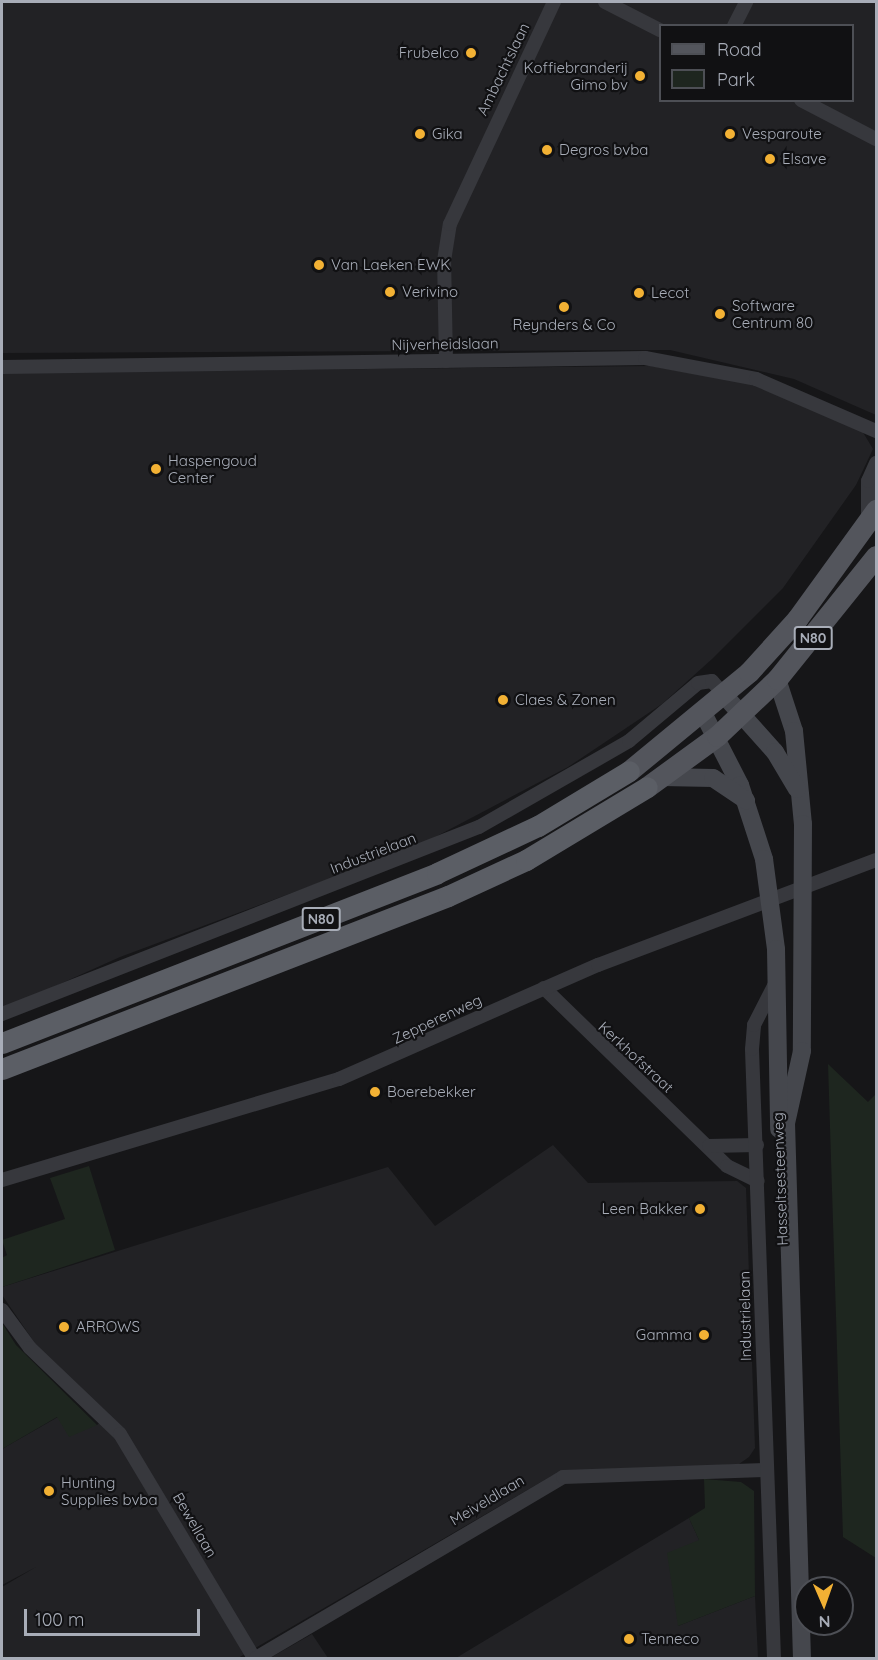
<!DOCTYPE html>
<html>
<head>
<meta charset="utf-8">
<style>
	body { margin:0 }
	#map { position:relative; width:878px; height:1660px; overflow:hidden; background:#161618; font-family:Quicksand,sans-serif }
	div>[style] { position:absolute }
	[style*='--x'] { left:calc(var(--x)*1px); top:calc(var(--y)*1px); width:calc(var(--w)*1px); rotate:calc(var(--a)*1deg) }
	.built>* { inset:0; background:#222225 }
	.green>* { inset:0; background:#1e261f }
	.minor>* { height:14px; margin:-7px; padding:0 7px; transform-origin:7px; border-radius:7px; background:#37383d }
	.secondary>* { height:18px; margin:-9px; padding:0 9px; transform-origin:9px; border-radius:9px; background:#45474d }
	.primary>* { height:21px; margin:-10.5px; padding:0 10.5px; transform-origin:10.5px; border-radius:10.5px; background:#53555c }
	.trunk>* { height:21px; margin:-10.5px; padding:0 10.5px; transform-origin:10.5px; border-radius:10.5px; background:#5b5e65 }
	.dots>* { width:16px; height:16px; translate:-50% -50%; box-sizing:border-box; border:3px solid #111113; border-radius:50% }
	span { translate:-50% -50%; white-space:nowrap; text-align:center; line-height:1.15; -webkit-text-stroke:4.5px #111113; paint-order:stroke }
	.shield-label span { padding:2px 4px; background:#111113; border:2px solid; border-radius:4px; -webkit-text-stroke-width:0 }
	.shield-label { font-size:14px; color:#a8adb8; font-weight:700 }
	.poi-label { font-size:15px; color:#a8adb8 }
	.right { translate:-100% -50%; text-align:right }
	.left { translate:0 -50%; text-align:left }
	.street-label { font-size:15px; color:#a8adb8 }
	.frame { position:absolute; inset:0; border:3px solid #a8adb8; pointer-events:none }
	.legend { position:absolute; left:659px; top:24px; width:195px; height:78px; box-sizing:border-box; background:#111113; border:2px solid #4d4f55; margin:0; padding:8px 10px; list-style:none; font-size:18px; color:#a8adb8 }
	.legend li { display:flex; align-items:center; gap:12px; height:30px }
	.legend b { width:30px; border:2px solid #4d4f55 }
	.north { position:absolute; left:794px; top:1576px; width:60px; height:60px; box-sizing:border-box; background:#111113; border:2px solid #4d4f55; border-radius:50%; rotate:178deg; font-size:16px; font-weight:700; line-height:24px; text-align:center; color:#a8adb8 }
	.north::after { content:''; display:block; margin:auto; width:21px; height:27px; background:#f2b134; clip-path:polygon(50% 0,100% 100%,50% 72%,0 100%) }
	.scale { position:absolute; left:24px; top:1609px; width:176px; height:27px; box-sizing:border-box; border:3px solid #a8adb8; border-top:0; padding-left:8px; font-size:18px; line-height:21px; white-space:nowrap; color:#a8adb8; -webkit-text-stroke:4px #111113; paint-order:stroke }
</style>
</head>
<body>
<div id="map">
	<div class="built">
		<i style="clip-path:polygon(evenodd,2px 2px,876px 2px,876px 415px,794px 379px,670px 350px,2px 353px,2px 2px,660px 26px,852px 26px,852px 100px,660px 100px,660px 26px)"></i>
		<i style="clip-path:polygon(651px 366px,750px 384px,861px 429px,873px 449px,856px 485px,783px 588px,712px 659px,662px 704px,568px 767px,418px 846px,120px 957px,2px 1010px,2px 373px)"></i>
		<i style="clip-path:polygon(553px 1145px,588px 1183px,737px 1181px,746px 1188px,755px 1448px,749px 1457px,739px 1464px,553px 1475px,238px 1658px,2px 1658px,2px 1587px,36px 1567px,2px 1585px,2px 1449px,58px 1417px,97px 1425px,109px 1414px,43px 1355px,2px 1295px,2px 1287px,388px 1167px,435px 1226px)"></i>
		<i style="clip-path:polygon(689px 1518px,699px 1540px,678px 1626px,755px 1596px,758px 1658px,456px 1658px)"></i>
		<i style="clip-path:polygon(312px 1634px,328px 1658px,270px 1658px)"></i>
	</div>
	<div class="green">
		<i style="clip-path:polygon(828px 1064px,868px 1102px,876px 1094px,876px 1558px,843px 1537px)"></i>
		<i style="clip-path:polygon(89px 1166px,115px 1250px,2px 1287px,2px 1258px,7px 1255px,2px 1240px,65px 1219px,50px 1178px)"></i>
		<i style="clip-path:polygon(2px 1323px,16px 1345px,97px 1425px,69px 1437px,57px 1417px,2px 1449px)"></i>
		<i style="clip-path:polygon(704px 1479px,741px 1482px,754px 1491px,755px 1596px,678px 1626px,667px 1553px,699px 1540px,689px 1518px,705px 1508px)"></i>
	</div>
	<div class="minor">
		<i style="--x:605;--y:2;--w:62;--a:27"></i>
		<i style="--x:734;--y:26;--w:27;--a:-63"></i>
		<i style="--x:801;--y:100;--w:85;--a:27.5"></i>
		<i style="--x:446;--y:361;--w:100;--a:-91.1"></i>
		<i style="--x:444;--y:261;--w:37;--a:-81"></i>
		<i style="--x:450;--y:224;--w:245;--a:-64.9"></i>
		<i style="--x:2;--y:367;--w:643;--a:-0.8"></i>
		<i style="--x:645;--y:358;--w:113;--a:10.7"></i>
		<i style="--x:756;--y:379;--w:131;--a:23.4"></i>
		<i style="--x:868;--y:522;--w:41;--a:-90"></i>
		<i style="--x:868;--y:481;--w:20;--a:-66"></i>
		<i style="--x:544;--y:988;--w:255;--a:44.2"></i>
		<i style="--x:727;--y:1166;--w:34;--a:26"></i>
		<i style="--x:2;--y:1014;--w:512;--a:-21.41"></i>
		<i style="--x:479;--y:827;--w:173;--a:-29.8"></i>
		<i style="--x:629;--y:741;--w:90;--a:-40"></i>
		<i style="--x:698;--y:683;--w:14;--a:-8"></i>
		<i style="--x:712;--y:681;--w:18;--a:49"></i>
		<i style="--x:709;--y:1146;--w:48;--a:-1.2"></i>
		<i style="--x:2;--y:1180;--w:352;--a:-16.7"></i>
		<i style="--x:339;--y:1079;--w:283;--a:-23.8"></i>
		<i style="--x:598;--y:965;--w:297;--a:-20.7"></i>
		<i style="--x:2;--y:1310;--w:47;--a:53.6"></i>
		<i style="--x:30;--y:1348;--w:124;--a:43.7"></i>
		<i style="--x:120;--y:1434;--w:261;--a:59.1"></i>
		<i style="--x:256;--y:1658;--w:356;--a:-30.5"></i>
		<i style="--x:563;--y:1477;--w:202;--a:-2"></i>
		<i style="--x:774;--y:1658;--w:609;--a:-92.07"></i>
		<i style="--x:752;--y:1049;--w:24;--a:-85"></i>
		<i style="--x:754;--y:1025;--w:46;--a:-62.9"></i>
	</div>
	<div class="secondary">
		<i style="--x:777;--y:679;--w:55;--a:71.9"></i>
		<i style="--x:794;--y:731;--w:93;--a:84.5"></i>
		<i style="--x:803;--y:824;--w:227;--a:90.3"></i>
		<i style="--x:802;--y:1051;--w:74;--a:102.5"></i>
		<i style="--x:786;--y:1123;--w:535;--a:88.29"></i>
		<i style="--x:724;--y:695;--w:76;--a:48.2"></i>
		<i style="--x:775;--y:752;--w:43;--a:59.3"></i>
		<i style="--x:703;--y:713;--w:81;--a:62.8"></i>
		<i style="--x:740;--y:785;--w:78;--a:72"></i>
		<i style="--x:764;--y:859;--w:91;--a:82.4"></i>
		<i style="--x:776;--y:949;--w:180;--a:89"></i>
		<i style="--x:662;--y:777;--w:51;--a:1.1"></i>
		<i style="--x:713;--y:778;--w:40;--a:34"></i>
	</div>
	<div class="primary">
		<i style="--x:629;--y:771;--w:156;--a:-39.5"></i>
		<i style="--x:749;--y:672;--w:72;--a:-47.8"></i>
		<i style="--x:797;--y:619;--w:135;--a:-54.1"></i>
		<i style="--x:647;--y:787;--w:87;--a:-36.1"></i>
		<i style="--x:717;--y:736;--w:83;--a:-43.5"></i>
		<i style="--x:777;--y:679;--w:158;--a:-51.2"></i>
	</div>
	<div class="trunk">
		<i style="--x:2;--y:1043;--w:467;--a:-21.3"></i>
		<i style="--x:437;--y:873;--w:111;--a:-25"></i>
		<i style="--x:538;--y:826;--w:106;--a:-31.1"></i>
		<i style="--x:2;--y:1069;--w:478;--a:-21.2"></i>
		<i style="--x:448;--y:896;--w:86;--a:-24.8"></i>
		<i style="--x:526;--y:860;--w:141;--a:-31.1"></i>
	</div>
	<div class="dots">
		<i style="left:471px;top:53px;background:#f2b134"></i>
		<i style="left:640px;top:76px;background:#f2b134"></i>
		<i style="left:420px;top:134px;background:#f2b134"></i>
		<i style="left:730px;top:134px;background:#f2b134"></i>
		<i style="left:547px;top:150px;background:#f2b134"></i>
		<i style="left:770px;top:159px;background:#f2b134"></i>
		<i style="left:319px;top:265px;background:#f2b134"></i>
		<i style="left:390px;top:292px;background:#f2b134"></i>
		<i style="left:639px;top:293px;background:#f2b134"></i>
		<i style="left:564px;top:307px;background:#f2b134"></i>
		<i style="left:720px;top:314px;background:#f2b134"></i>
		<i style="left:156px;top:469px;background:#f2b134"></i>
		<i style="left:503px;top:700px;background:#f2b134"></i>
		<i style="left:375px;top:1092px;background:#f2b134"></i>
		<i style="left:700px;top:1209px;background:#f2b134"></i>
		<i style="left:64px;top:1327px;background:#f2b134"></i>
		<i style="left:704px;top:1335px;background:#f2b134"></i>
		<i style="left:49px;top:1491px;background:#f2b134"></i>
		<i style="left:629px;top:1639px;background:#f2b134"></i>
	</div>
	<div class="shield-label">
		<span style="left:813px;top:638px">N80</span>
		<span style="left:321px;top:919px">N80</span>
	</div>
	<div class="poi-label">
		<span class="right" style="left:459px;top:53px">Frubelco</span>
		<span class="right" style="left:628px;top:76px">Koffiebranderij<br>Gimo bv</span>
		<span class="left" style="left:432px;top:134px">Gika</span>
		<span class="left" style="left:742px;top:134px">Vesparoute</span>
		<span class="left" style="left:559px;top:150px">Degros bvba</span>
		<span class="left" style="left:782px;top:159px">Elsave</span>
		<span class="left" style="left:331px;top:265px">Van Laeken EWK</span>
		<span class="left" style="left:402px;top:292px">Verivino</span>
		<span class="left" style="left:651px;top:293px">Lecot</span>
		<span class="left" style="left:732px;top:314px">Software<br>Centrum 80</span>
		<span style="left:564px;top:325px">Reynders &amp; Co</span>
		<span class="left" style="left:168px;top:469px">Haspengoud<br>Center</span>
		<span class="left" style="left:515px;top:700px">Claes &amp; Zonen</span>
		<span class="left" style="left:387px;top:1092px">Boerebekker</span>
		<span class="right" style="left:688px;top:1209px">Leen Bakker</span>
		<span class="left" style="left:76px;top:1327px">ARROWS</span>
		<span class="right" style="left:692px;top:1335px">Gamma</span>
		<span class="left" style="left:61px;top:1491px">Hunting<br>Supplies bvba</span>
		<span class="left" style="left:641px;top:1639px">Tenneco</span>
	</div>
	<div class="street-label">
		<span style="left:503px;top:69px;rotate:-64deg">Ambachtslaan</span>
		<span style="left:445px;top:344px;rotate:-1deg">Nijverheidslaan</span>
		<span style="left:373px;top:853px;rotate:-21deg">Industrielaan</span>
		<span style="left:437px;top:1019px;rotate:-25deg">Zepperenweg</span>
		<span style="left:636px;top:1057px;rotate:43deg">Kerkhofstraat</span>
		<span style="left:780px;top:1179px;rotate:-92deg">Hasseltsesteenweg</span>
		<span style="left:745px;top:1316px;rotate:-91deg">Industrielaan</span>
		<span style="left:487px;top:1500px;rotate:-31deg">Meiveldlaan</span>
		<span style="left:195px;top:1525px;rotate:60deg">Bewellaan</span>
	</div>
	<div class="frame"></div>
	<ul class="legend">
	<li><b style="height:8px;background:#53555c"></b>Road</li>
	<li><b style="height:16px;background:#1e261f"></b>Park</li>
	</ul>
	<div class="north">N</div>
	<div class="scale">100 m</div>
</div>
</body>
</html>
